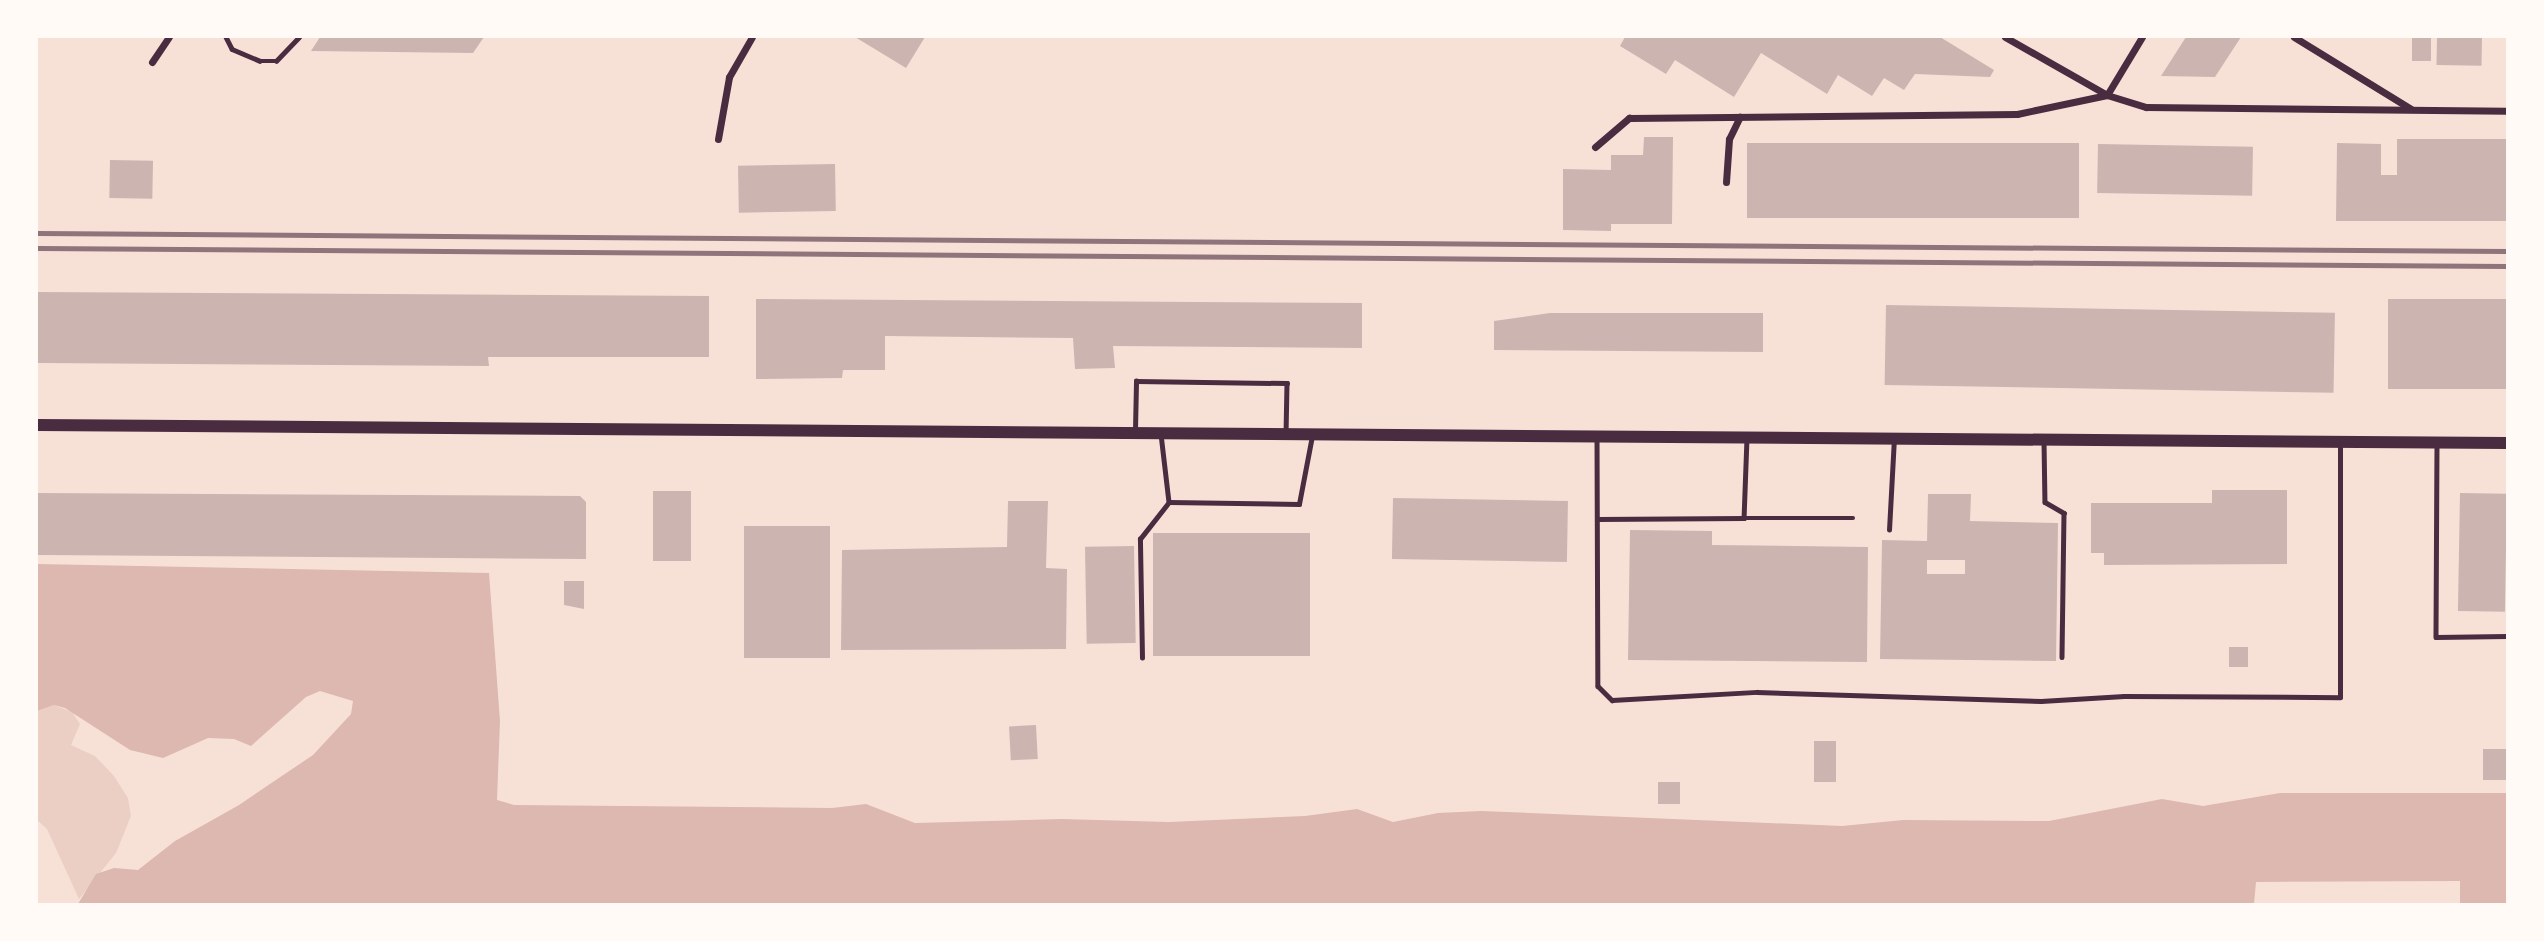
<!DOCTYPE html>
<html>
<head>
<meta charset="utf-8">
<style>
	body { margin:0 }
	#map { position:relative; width:2544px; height:941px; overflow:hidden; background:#f7e1d7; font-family:Ubuntu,sans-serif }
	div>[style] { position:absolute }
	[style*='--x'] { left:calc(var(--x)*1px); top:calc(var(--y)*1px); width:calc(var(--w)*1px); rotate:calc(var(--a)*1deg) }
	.green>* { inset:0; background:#ebcfc5 }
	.water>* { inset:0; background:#dcb8b0 }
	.building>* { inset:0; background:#ccb4b1; transform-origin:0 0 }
	.service>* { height:4.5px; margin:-2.25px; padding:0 2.25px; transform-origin:2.25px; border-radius:2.25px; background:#4a2c40 }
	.minor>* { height:7px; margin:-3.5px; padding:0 3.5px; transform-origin:3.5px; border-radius:3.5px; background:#4a2c40 }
	.secondary>* { height:12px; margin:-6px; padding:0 6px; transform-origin:6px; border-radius:6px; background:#4a2c40 }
	.rail>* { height:5px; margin:-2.5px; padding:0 2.5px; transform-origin:2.5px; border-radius:2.5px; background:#8f747c }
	span { translate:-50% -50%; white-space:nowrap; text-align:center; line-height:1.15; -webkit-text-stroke:5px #fffaf5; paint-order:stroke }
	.frame { position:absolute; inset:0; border:38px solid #fffaf5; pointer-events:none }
</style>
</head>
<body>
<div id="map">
	<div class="green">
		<i style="clip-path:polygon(54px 705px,72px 712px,80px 724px,71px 745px,95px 756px,114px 776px,128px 798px,131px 816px,116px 853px,79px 899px,47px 829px,37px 820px,37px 711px)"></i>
	</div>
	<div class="water">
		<i style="clip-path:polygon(37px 564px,489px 573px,500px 721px,497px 800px,514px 805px,832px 808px,866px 804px,915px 823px,1062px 819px,1169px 822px,1305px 816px,1357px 809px,1393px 822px,1438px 813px,1481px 811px,1842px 826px,1903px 820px,2049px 821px,2162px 799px,2203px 806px,2280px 793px,2507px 793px,2507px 904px,2460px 904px,2460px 881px,2256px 882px,2254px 904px,78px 904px,96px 874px,114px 868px,138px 870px,175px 841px,239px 805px,313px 755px,351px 714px,353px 701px,320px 691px,306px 697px,251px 746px,234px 739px,208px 738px,163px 758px,130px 750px,65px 708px,54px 705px,37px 711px)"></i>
	</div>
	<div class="building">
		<i style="clip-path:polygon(320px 37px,484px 37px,473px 53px,311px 51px)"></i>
		<i style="clip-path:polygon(855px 37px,925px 37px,906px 68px)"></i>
		<i style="clip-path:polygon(1625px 37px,1940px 37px,1994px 70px,1990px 77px,1915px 74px,1904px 90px,1884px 78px,1872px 96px,1838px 75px,1827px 94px,1761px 53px,1734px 97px,1675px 60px,1666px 74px,1620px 46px)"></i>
		<i style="clip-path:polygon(2186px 37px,2241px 37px,2215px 77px,2161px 76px)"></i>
		<i style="left:2412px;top:37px;width:19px;height:24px"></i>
		<i style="left:2437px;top:37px;width:45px;height:28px;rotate:1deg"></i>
		<i style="clip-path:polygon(1644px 137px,1673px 137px,1672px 224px,1611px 224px,1611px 231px,1563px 230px,1563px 169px,1611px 170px,1611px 155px,1643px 155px)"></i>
		<i style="clip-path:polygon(2397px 139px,2507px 139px,2507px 221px,2336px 221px,2337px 143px,2381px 144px,2381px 175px,2397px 175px)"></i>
		<i style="left:1747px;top:143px;width:332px;height:75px"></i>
		<i style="left:2098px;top:144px;width:155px;height:49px;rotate:1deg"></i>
		<i style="left:110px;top:160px;width:43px;height:38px;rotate:1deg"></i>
		<i style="left:835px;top:164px;width:47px;height:97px;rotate:89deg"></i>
		<i style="clip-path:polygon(37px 292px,709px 296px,709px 357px,488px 357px,489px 366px,37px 363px)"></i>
		<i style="clip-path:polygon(756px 299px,1362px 303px,1362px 348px,1113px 346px,1115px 368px,1075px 369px,1073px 338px,885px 336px,885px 370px,843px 370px,842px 378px,756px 379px)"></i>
		<i style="left:2388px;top:299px;width:119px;height:90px"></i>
		<i style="left:1886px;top:305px;width:449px;height:80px;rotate:1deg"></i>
		<i style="clip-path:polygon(1550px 313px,1763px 313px,1763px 352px,1494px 350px,1494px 321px)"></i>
		<i style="clip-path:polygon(2212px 490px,2287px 490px,2287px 564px,2104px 565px,2104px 553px,2091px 553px,2091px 503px,2212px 503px)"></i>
		<i style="left:653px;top:491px;width:38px;height:70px"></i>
		<i style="clip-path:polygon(37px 493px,580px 496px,586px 502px,586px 559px,37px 555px)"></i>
		<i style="left:2460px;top:493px;width:47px;height:118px;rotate:1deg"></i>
		<i style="clip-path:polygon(evenodd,1928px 494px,1971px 494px,1970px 521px,2058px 523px,2056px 661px,1880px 659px,1882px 540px,1927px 541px,1928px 494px,1927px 560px,1965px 560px,1965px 574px,1927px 574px,1927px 560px)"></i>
		<i style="left:1393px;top:498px;width:175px;height:61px;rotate:1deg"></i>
		<i style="clip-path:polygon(1008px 501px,1048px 501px,1046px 568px,1067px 569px,1066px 649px,841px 650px,842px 550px,1007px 547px)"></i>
		<i style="left:744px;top:526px;width:86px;height:132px"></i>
		<i style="clip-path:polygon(1630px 530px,1712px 531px,1712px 545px,1868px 547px,1867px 662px,1628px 660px)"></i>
		<i style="left:1153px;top:533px;width:157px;height:123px"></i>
		<i style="left:1134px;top:546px;width:97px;height:49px;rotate:89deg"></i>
		<i style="clip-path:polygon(564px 581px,584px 581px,584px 609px,564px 605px)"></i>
		<i style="left:2229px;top:647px;width:19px;height:20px"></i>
		<i style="left:1036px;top:725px;width:34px;height:27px;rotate:87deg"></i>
		<i style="left:1814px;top:741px;width:22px;height:41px"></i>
		<i style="left:2483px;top:749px;width:24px;height:31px"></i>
		<i style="left:1658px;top:782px;width:22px;height:22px"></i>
	</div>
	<div class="service">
		<i style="--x:226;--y:37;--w:13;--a:63"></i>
		<i style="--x:232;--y:49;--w:30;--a:23"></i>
		<i style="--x:260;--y:61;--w:16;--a:0"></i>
		<i style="--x:276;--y:61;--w:33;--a:-46"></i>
		<i style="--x:1135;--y:430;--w:49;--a:-88.8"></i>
		<i style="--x:1136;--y:381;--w:151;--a:0.8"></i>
		<i style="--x:1287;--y:383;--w:50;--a:91.1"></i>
		<i style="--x:1161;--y:434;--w:68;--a:83.3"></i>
		<i style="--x:1169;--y:502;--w:130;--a:0.9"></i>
		<i style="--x:1299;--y:504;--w:69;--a:-79.2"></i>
		<i style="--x:1597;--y:437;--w:249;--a:89.8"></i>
		<i style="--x:1598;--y:686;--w:20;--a:45"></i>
		<i style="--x:1612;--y:700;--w:145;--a:-3.2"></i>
		<i style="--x:1757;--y:692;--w:284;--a:1.8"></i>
		<i style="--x:2041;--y:701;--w:83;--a:-3.4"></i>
		<i style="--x:2124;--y:696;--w:216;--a:0.3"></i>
		<i style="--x:2340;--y:697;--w:254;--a:-90"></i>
		<i style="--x:1747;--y:438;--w:80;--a:92.1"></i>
		<i style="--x:1744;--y:518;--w:109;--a:0"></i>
		<i style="--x:2044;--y:441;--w:61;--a:89.1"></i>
		<i style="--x:2045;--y:502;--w:22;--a:30"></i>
		<i style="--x:2064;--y:513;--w:144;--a:90.8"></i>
		<i style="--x:2437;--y:444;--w:193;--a:90.3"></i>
		<i style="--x:2436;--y:637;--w:71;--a:-0.8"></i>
		<i style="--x:1597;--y:519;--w:147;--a:-0.4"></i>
		<i style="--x:1889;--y:530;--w:91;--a:-86.9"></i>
		<i style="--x:1142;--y:658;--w:119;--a:-91"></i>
		<i style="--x:1140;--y:539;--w:47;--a:-51.9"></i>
	</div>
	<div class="minor">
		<i style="--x:2005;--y:37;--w:117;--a:29.6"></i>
		<i style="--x:2107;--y:95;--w:68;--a:-58.9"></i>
		<i style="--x:2294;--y:37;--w:137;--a:31.6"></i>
		<i style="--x:152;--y:62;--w:30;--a:-56"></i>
		<i style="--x:718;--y:139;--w:63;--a:-79.9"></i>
		<i style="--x:729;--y:77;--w:46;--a:-60.1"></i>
		<i style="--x:1595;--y:147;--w:45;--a:-40.5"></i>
		<i style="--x:1629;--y:118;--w:388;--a:-0.6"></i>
		<i style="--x:2017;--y:114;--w:92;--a:-11.9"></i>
		<i style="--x:2107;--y:95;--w:41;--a:17.1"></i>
		<i style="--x:2146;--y:107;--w:361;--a:0.6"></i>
		<i style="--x:1726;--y:182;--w:43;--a:-86"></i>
		<i style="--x:1729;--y:139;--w:25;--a:-64"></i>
	</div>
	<div class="secondary">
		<i style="--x:37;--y:425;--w:2470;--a:0.42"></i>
	</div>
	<div class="rail">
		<i style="--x:37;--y:233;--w:2470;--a:0.42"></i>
		<i style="--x:37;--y:248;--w:2470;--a:0.42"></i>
	</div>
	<div class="frame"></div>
</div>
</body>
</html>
